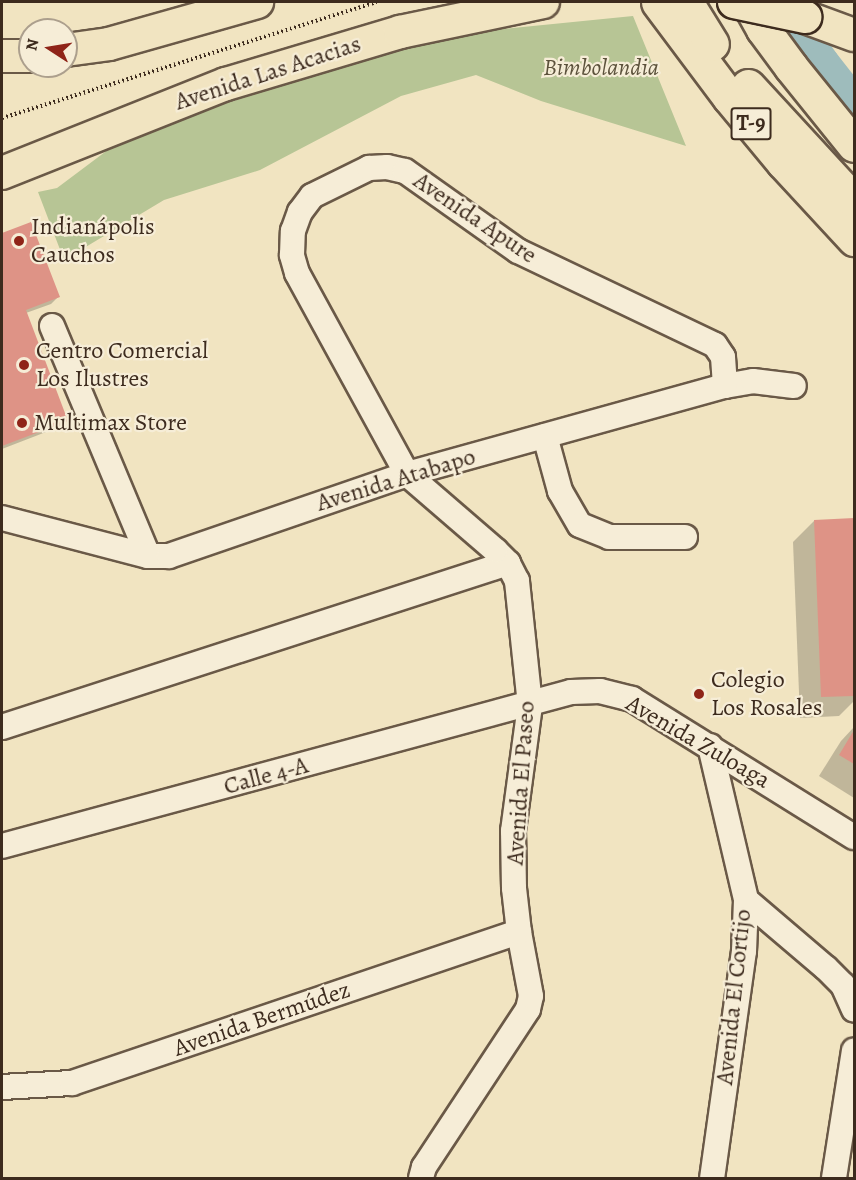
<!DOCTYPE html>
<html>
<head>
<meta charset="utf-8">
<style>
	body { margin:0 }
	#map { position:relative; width:856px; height:1180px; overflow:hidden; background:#f1e4c1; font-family:Alegreya,serif }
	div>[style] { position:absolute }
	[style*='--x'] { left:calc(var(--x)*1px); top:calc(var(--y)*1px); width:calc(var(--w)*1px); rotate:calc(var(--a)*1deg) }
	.green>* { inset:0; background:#b7c595 }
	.shadow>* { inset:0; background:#0003 }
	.river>* { height:36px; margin:-18px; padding:0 18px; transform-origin:18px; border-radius:18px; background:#9ebcbc }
	.building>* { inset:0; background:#de9386 }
	.path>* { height:4px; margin-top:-2px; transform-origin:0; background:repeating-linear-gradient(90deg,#3d2b1e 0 1.5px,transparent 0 4.5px) }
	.roads { filter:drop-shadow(2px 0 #6a5947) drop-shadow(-2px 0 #6a5947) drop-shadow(0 2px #6a5947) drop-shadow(0 -2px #6a5947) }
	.minor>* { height:24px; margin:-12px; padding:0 12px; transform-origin:12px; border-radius:12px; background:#f6edd7 }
	.major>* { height:32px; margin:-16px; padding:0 16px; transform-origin:16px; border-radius:16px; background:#f1e4c1 }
	.highway>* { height:33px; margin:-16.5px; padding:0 16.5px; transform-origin:16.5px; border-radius:16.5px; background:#f1e4c1 }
	.bridges { filter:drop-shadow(2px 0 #3d2b1e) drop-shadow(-2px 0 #3d2b1e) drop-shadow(0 2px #3d2b1e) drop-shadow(0 -2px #3d2b1e) }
	.major-bridge>* { height:32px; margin:-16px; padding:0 16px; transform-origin:16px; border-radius:16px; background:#f1e4c1 }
	.dots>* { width:16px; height:16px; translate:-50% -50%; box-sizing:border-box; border:3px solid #f6edd7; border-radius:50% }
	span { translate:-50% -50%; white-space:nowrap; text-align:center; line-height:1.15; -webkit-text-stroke:4.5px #f6edd7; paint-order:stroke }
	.shield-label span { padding:2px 4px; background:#f6edd7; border:2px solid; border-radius:4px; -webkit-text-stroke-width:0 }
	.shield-label { font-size:22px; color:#3d2b1e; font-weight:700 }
	.park-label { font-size:24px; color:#5c523c; font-style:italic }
	.street-label { font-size:24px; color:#3d2b1e }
	.poi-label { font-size:24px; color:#3d2b1e }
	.left { translate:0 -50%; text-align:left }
	.frame { position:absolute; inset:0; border:3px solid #3d2b1e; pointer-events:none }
	.north { position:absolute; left:18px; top:18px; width:60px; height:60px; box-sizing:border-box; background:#f6edd7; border:2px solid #ac9f8d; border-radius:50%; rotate:282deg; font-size:16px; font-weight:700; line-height:24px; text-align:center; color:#3d2b1e }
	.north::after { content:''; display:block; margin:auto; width:21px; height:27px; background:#8f2418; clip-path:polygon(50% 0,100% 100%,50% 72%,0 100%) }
</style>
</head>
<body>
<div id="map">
	<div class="green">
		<i style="clip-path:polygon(633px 16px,686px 146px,541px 101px,476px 75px,401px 96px,260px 170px,164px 200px,64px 260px,38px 192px,57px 188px,125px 137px,180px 117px,454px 34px)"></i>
	</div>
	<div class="shadow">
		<i style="clip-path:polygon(31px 224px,58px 297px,51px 304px,26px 313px,66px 420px,59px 427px,2px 449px,2px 235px)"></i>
		<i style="clip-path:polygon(853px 519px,854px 701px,839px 716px,800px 718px,793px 542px,814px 521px)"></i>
		<i style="clip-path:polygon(854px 727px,854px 798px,819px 776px,841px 741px)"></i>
	</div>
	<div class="river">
		<i style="--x:779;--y:2;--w:75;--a:55.3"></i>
		<i style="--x:822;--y:64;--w:52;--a:52"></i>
	</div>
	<div class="building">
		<i style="clip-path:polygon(31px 222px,60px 297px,26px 310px,68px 421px,2px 446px,2px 233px)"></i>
		<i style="clip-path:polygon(854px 518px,854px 696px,821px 697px,814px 520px)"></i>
		<i style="clip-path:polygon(854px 730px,854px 764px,839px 755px)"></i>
	</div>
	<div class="path">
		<i style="--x:2;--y:118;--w:392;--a:-17.2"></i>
	</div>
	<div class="roads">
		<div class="minor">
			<i style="--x:52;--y:326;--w:249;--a:67.3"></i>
			<i style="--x:545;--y:436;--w:57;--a:74.7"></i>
			<i style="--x:560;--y:491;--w:39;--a:60"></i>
			<i style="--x:580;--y:525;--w:31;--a:22"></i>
			<i style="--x:609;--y:537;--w:76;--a:0"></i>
			<i style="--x:2;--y:518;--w:151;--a:14.6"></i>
			<i style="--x:148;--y:556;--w:21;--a:0"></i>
			<i style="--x:169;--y:556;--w:252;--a:-19"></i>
			<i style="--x:407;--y:474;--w:330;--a:-15.5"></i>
			<i style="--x:725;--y:386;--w:28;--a:-10"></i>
			<i style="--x:753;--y:381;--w:41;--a:7"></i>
			<i style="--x:2;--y:727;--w:532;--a:-17.96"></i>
			<i style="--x:710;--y:746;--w:158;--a:76.8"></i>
			<i style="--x:746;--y:900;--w:51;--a:92.2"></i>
			<i style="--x:744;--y:951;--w:229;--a:98"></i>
			<i style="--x:2;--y:846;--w:589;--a:-15.14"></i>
			<i style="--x:571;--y:692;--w:29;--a:-2"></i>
			<i style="--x:600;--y:691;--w:33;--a:14"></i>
			<i style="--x:632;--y:699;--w:261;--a:31.9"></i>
			<i style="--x:746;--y:900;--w:105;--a:40.4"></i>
			<i style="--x:826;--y:968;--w:24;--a:45"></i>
			<i style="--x:843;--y:985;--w:27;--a:66"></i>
			<i style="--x:2;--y:1087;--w:70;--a:-3.3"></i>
			<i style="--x:72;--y:1083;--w:472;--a:-18.7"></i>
			<i style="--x:421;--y:1178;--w:11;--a:-75"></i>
			<i style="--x:424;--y:1167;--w:189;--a:-56.6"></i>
			<i style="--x:528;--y:1009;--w:13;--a:-77"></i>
			<i style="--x:531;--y:996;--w:65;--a:-100.6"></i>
			<i style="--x:519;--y:932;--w:44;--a:-96.5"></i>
			<i style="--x:514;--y:888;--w:57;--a:-91"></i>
			<i style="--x:513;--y:831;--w:127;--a:-82.3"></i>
			<i style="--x:530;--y:705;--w:125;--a:-96"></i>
			<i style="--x:517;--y:581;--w:20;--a:-117"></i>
			<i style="--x:508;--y:563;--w:18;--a:-135"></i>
			<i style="--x:495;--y:550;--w:116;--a:-139.2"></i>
			<i style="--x:407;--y:474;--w:229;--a:-118.7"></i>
			<i style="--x:297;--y:273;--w:19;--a:-106"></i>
			<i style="--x:292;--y:255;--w:24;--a:-88"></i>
			<i style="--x:293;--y:231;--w:20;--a:-70"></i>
			<i style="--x:300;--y:212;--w:20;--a:-53"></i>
			<i style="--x:312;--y:196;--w:64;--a:-26.2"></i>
			<i style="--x:369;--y:168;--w:18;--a:-3"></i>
			<i style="--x:387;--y:167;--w:18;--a:13"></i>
			<i style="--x:405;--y:171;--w:138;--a:35.3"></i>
			<i style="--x:518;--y:251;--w:218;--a:25.5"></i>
			<i style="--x:715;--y:345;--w:14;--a:56"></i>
			<i style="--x:723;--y:357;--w:29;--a:86"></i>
			<i style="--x:834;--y:1178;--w:129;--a:-81.1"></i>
		</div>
		<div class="major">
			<i style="--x:805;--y:17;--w:52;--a:20.2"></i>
			<i style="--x:66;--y:50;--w:43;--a:-7.9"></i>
			<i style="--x:109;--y:44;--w:154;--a:-15.8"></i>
			<i style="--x:2;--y:56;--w:28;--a:0"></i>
			<i style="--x:2;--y:173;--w:241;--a:-21.7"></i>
			<i style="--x:226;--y:84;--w:182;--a:-16.6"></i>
			<i style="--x:400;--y:32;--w:146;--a:-11.8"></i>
		</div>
		<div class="highway">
			<i style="--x:658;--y:2;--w:119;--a:53.2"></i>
			<i style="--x:729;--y:97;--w:85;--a:50.3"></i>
			<i style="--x:783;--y:162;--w:105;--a:47.3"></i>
			<i style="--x:686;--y:2;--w:49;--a:58.2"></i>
			<i style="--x:748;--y:2;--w:31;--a:61"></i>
			<i style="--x:763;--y:29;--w:47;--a:53.6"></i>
			<i style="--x:791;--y:67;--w:100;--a:51.1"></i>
			<i style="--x:748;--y:86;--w:156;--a:47.3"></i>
		</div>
	</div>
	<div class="bridges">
		<div class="major-bridge">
			<i style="--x:734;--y:2;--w:73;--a:11.9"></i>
		</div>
	</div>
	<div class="dots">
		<i style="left:19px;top:241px;background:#8f2418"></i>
		<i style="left:24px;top:365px;background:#8f2418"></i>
		<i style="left:22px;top:423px;background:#8f2418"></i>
		<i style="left:699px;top:694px;background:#8f2418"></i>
	</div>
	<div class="shield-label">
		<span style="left:751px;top:124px">T-9</span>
	</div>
	<div class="park-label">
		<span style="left:601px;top:68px">Bimbolandia</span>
	</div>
	<div class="street-label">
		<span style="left:268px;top:73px;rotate:-18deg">Avenida Las Acacias</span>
		<span style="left:475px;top:218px;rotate:34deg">Avenida Apure</span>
		<span style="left:396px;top:480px;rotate:-17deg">Avenida Atabapo</span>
		<span style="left:698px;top:742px;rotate:30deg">Avenida Zuloaga</span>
		<span style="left:266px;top:776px;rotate:-15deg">Calle 4-A</span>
		<span style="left:521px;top:783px;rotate:-86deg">Avenida El Paseo</span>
		<span style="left:734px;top:997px;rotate:-84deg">Avenida El Cortijo</span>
		<span style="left:262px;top:1019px;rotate:-19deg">Avenida Bermúdez</span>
	</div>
	<div class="poi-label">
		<span class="left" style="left:31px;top:241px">Indianápolis<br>Cauchos</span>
		<span class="left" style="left:36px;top:365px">Centro Comercial<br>Los Ilustres</span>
		<span class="left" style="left:34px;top:423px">Multimax Store</span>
		<span class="left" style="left:711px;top:694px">Colegio<br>Los Rosales</span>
	</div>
	<div class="frame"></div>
	<div class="north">N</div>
</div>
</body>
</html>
